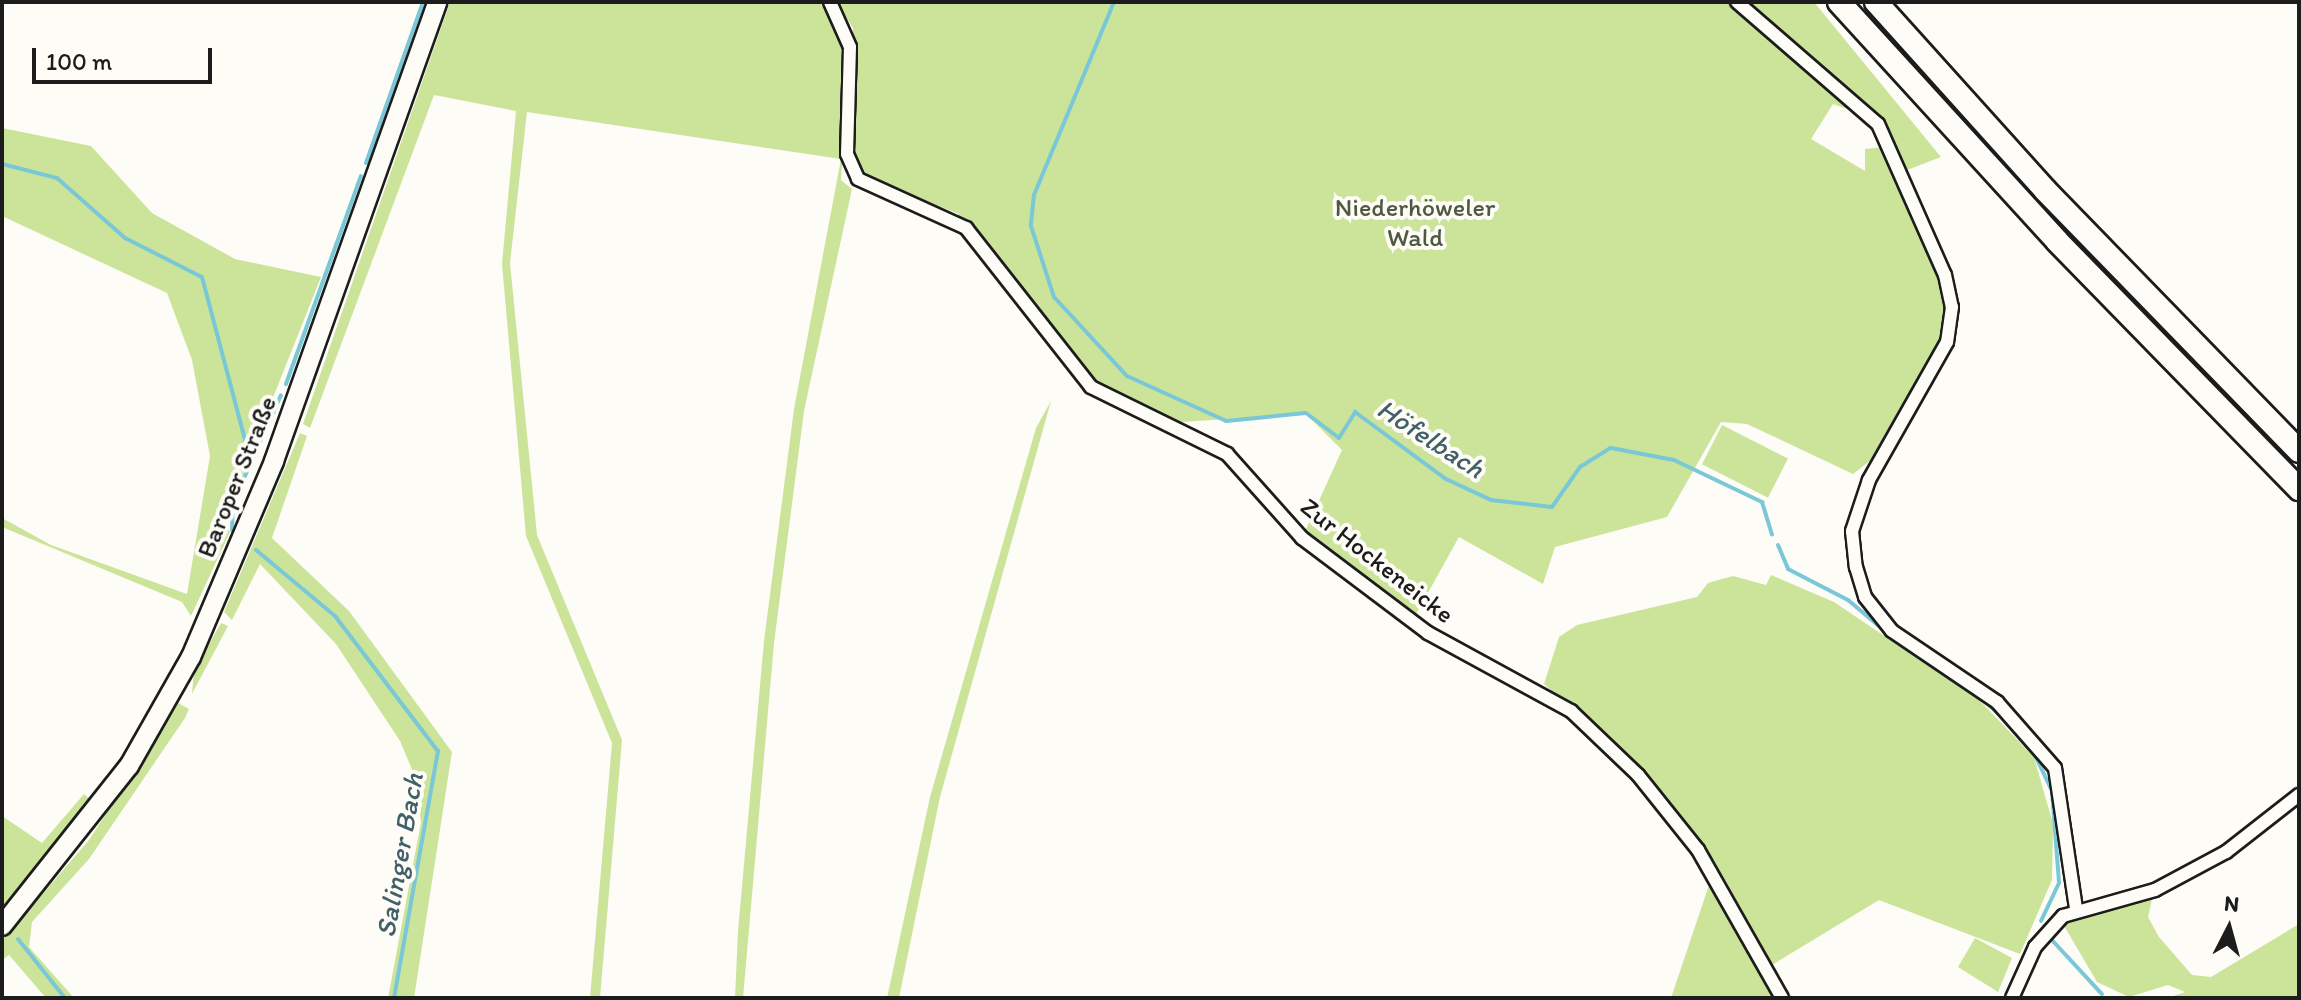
<!DOCTYPE html>
<html>
<head>
<meta charset="utf-8">
<style>
	body { margin:0 }
	#map { position:relative; width:2301px; height:1000px; overflow:hidden; background:#fdfcf7; font-family:Itim,sans-serif }
	div>[style] { position:absolute }
	[style*='--x'] { left:calc(var(--x)*1px); top:calc(var(--y)*1px); width:calc(var(--w)*1px); rotate:calc(var(--a)*1deg) }
	.green>* { inset:0; background:#cce499; transform-origin:0 0 }
	.stream>* { height:4px; margin:-2px; padding:0 2px; transform-origin:2px; border-radius:2px; background:#79c7d7 }
	.roads { filter:drop-shadow(2px 0 #1c1c1c) drop-shadow(-2px 0 #1c1c1c) drop-shadow(0 2px #1c1c1c) drop-shadow(0 -2px #1c1c1c) }
	.street>* { height:12px; margin:-6px; padding:0 6px; transform-origin:6px; border-radius:6px; background:#fdfcf7 }
	.secondary>* { height:18px; margin:-9px; padding:0 9px; transform-origin:9px; border-radius:9px; background:#fdfcf7 }
	.highway>* { height:22px; margin:-11px; padding:0 11px; transform-origin:11px; border-radius:11px; background:#fdfcf7 }
	span { translate:-50% -50%; white-space:nowrap; text-align:center; line-height:1.15; -webkit-text-stroke:8px #fdfcf7; paint-order:stroke }
	.park-label { font-size:26px; color:#515842 }
	.street-label { font-size:26px; color:#1c1c1c }
	.water-label { font-size:28px; color:#416067; font-style:italic }
	.frame { position:absolute; inset:0; border:4px solid #1c1c1c; pointer-events:none }
	.north { position:absolute; left:2189px; top:888px; width:80px; height:80px; -webkit-text-stroke:6px #fdfcf7; paint-order:stroke; rotate:6deg; font-size:22px; font-weight:700; line-height:32px; text-align:center; color:#1c1c1c }
	.north::after { content:''; display:block; margin:auto; width:28px; height:36px; background:#1c1c1c; clip-path:polygon(50% 0,100% 100%,50% 72%,0 100%) }
	.scale { position:absolute; left:32px; top:48px; width:180px; height:36px; box-sizing:border-box; border:4px solid #1c1c1c; border-top:0; padding-left:10px; font-size:24px; line-height:28px; white-space:nowrap; color:#1c1c1c; -webkit-text-stroke:6px #fdfcf7; paint-order:stroke }
</style>
</head>
<body>
<div id="map">
	<div class="green">
		<i style="clip-path:polygon(450px 2px,820px 2px,842px 33px,848px 66px,841px 180px,852px 189px,804px 411px,774px 643px,743px 998px,735px 998px,738px 931px,764px 641px,794px 409px,841px 159px,527px 112px,510px 263px,537px 535px,622px 740px,600px 998px,590px 998px,612px 743px,526px 536px,502px 264px,516px 111px,434px 95px,310px 428px,303px 424px)"></i>
		<i style="clip-path:polygon(836px 2px,1814px 2px,1941px 157px,1907px 170px,1881px 121px,1833px 104px,1811px 139px,1865px 171px,1865px 149px,1884px 147px,1930px 252px,1947px 306px,1942px 339px,1879px 454px,1853px 474px,1747px 424px,1721px 422px,1667px 517px,1555px 547px,1543px 584px,1459px 537px,1415px 616px,1302px 538px,1342px 450px,1306px 414px,1165px 423px,1101px 393px,955px 220px,959px 214px,862px 176px,852px 159px,853px 28px)"></i>
		<i style="clip-path:polygon(2px 128px,91px 146px,152px 213px,235px 259px,321px 277px,253px 448px,226px 524px,230px 532px,191px 616px,182px 602px,2px 527px,2px 518px,51px 545px,187px 594px,210px 456px,192px 360px,167px 293px,2px 216px)"></i>
		<i style="clip-path:polygon(1051px 401px,940px 797px,899px 998px,887px 998px,930px 797px,1036px 428px)"></i>
		<i style="left:1722px;top:425px;width:74px;height:44px;rotate:27deg"></i>
		<i style="clip-path:polygon(300px 433px,307px 436px,272px 538px,349px 611px,452px 752px,414px 998px,388px 998px,421px 822px,414px 774px,400px 741px,336px 644px,260px 564px,232px 620px,224px 612px)"></i>
		<i style="clip-path:polygon(1771px 575px,1834px 602px,1979px 700px,2034px 757px,2053px 824px,2052px 880px,2020px 954px,1879px 900px,1772px 965px,1723px 876px,1654px 783px,1544px 684px,1559px 637px,1577px 625px,1697px 597px,1708px 583px,1733px 576px,1766px 585px)"></i>
		<i style="clip-path:polygon(221px 623px,228px 626px,192px 694px,194px 671px)"></i>
		<i style="clip-path:polygon(178px 703px,189px 709px,185px 718px,89px 859px,32px 922px,29px 947px,74px 998px,46px 998px,9px 955px,2px 960px,2px 941px,89px 840px)"></i>
		<i style="clip-path:polygon(84px 794px,92px 801px,2px 907px,2px 816px,42px 843px)"></i>
		<i style="clip-path:polygon(1711px 879px,1776px 998px,1671px 998px)"></i>
		<i style="clip-path:polygon(2152px 899px,2148px 917px,2159px 937px,2192px 975px,2211px 977px,2299px 924px,2299px 998px,2168px 998px,2185px 992px,2168px 985px,2129px 997px,2097px 982px,2063px 924px)"></i>
		<i style="clip-path:polygon(1975px 938px,2012px 958px,1998px 992px,1958px 967px)"></i>
	</div>
	<div class="stream">
		<i style="--x:1114;--y:2;--w:209;--a:112.5"></i>
		<i style="--x:1034;--y:195;--w:31;--a:96"></i>
		<i style="--x:1031;--y:226;--w:75;--a:72.1"></i>
		<i style="--x:1054;--y:297;--w:108;--a:47.3"></i>
		<i style="--x:1127;--y:376;--w:109;--a:24.4"></i>
		<i style="--x:1226;--y:421;--w:80;--a:-5.7"></i>
		<i style="--x:1306;--y:413;--w:41;--a:37.1"></i>
		<i style="--x:1339;--y:438;--w:31;--a:-58"></i>
		<i style="--x:1355;--y:412;--w:113;--a:36.4"></i>
		<i style="--x:1446;--y:479;--w:50;--a:25"></i>
		<i style="--x:1491;--y:500;--w:61;--a:6.5"></i>
		<i style="--x:1552;--y:507;--w:49;--a:-55"></i>
		<i style="--x:1580;--y:467;--w:36;--a:-32"></i>
		<i style="--x:1611;--y:448;--w:64;--a:10.8"></i>
		<i style="--x:1674;--y:460;--w:98;--a:25.5"></i>
		<i style="--x:1762;--y:502;--w:34;--a:73"></i>
		<i style="--x:366;--y:163;--w:171;--a:-70.5"></i>
		<i style="--x:2;--y:164;--w:57;--a:14.3"></i>
		<i style="--x:57;--y:178;--w:91;--a:41.4"></i>
		<i style="--x:125;--y:238;--w:86;--a:26.9"></i>
		<i style="--x:202;--y:277;--w:192;--a:75.2"></i>
		<i style="--x:251;--y:463;--w:31;--a:115"></i>
		<i style="--x:286;--y:384;--w:221;--a:-70.2"></i>
		<i style="--x:251;--y:462;--w:73;--a:-65.9"></i>
		<i style="--x:232;--y:530;--w:27;--a:-88"></i>
		<i style="--x:1778;--y:545;--w:26;--a:67"></i>
		<i style="--x:1788;--y:569;--w:68;--a:27.3"></i>
		<i style="--x:1848;--y:600;--w:48;--a:40"></i>
		<i style="--x:256;--y:550;--w:103;--a:39.9"></i>
		<i style="--x:335;--y:616;--w:170;--a:52.7"></i>
		<i style="--x:438;--y:751;--w:251;--a:100.1"></i>
		<i style="--x:1908;--y:649;--w:51;--a:34.6"></i>
		<i style="--x:1981;--y:698;--w:31;--a:42"></i>
		<i style="--x:2034;--y:753;--w:42;--a:64.7"></i>
		<i style="--x:2052;--y:791;--w:92;--a:85.6"></i>
		<i style="--x:2059;--y:883;--w:42;--a:115.3"></i>
		<i style="--x:18;--y:939;--w:75;--a:51.5"></i>
		<i style="--x:2051;--y:939;--w:75;--a:47.2"></i>
	</div>
	<div class="roads">
		<div class="street">
			<i style="--x:830;--y:2;--w:49;--a:66"></i>
			<i style="--x:850;--y:47;--w:107;--a:91.6"></i>
			<i style="--x:847;--y:154;--w:27;--a:66"></i>
			<i style="--x:858;--y:179;--w:119;--a:24.4"></i>
			<i style="--x:966;--y:228;--w:202;--a:51.8"></i>
			<i style="--x:1091;--y:387;--w:152;--a:26.2"></i>
			<i style="--x:1227;--y:454;--w:113;--a:48.2"></i>
			<i style="--x:1302;--y:538;--w:158;--a:37"></i>
			<i style="--x:1428;--y:633;--w:163;--a:28.6"></i>
			<i style="--x:1571;--y:711;--w:93;--a:43.7"></i>
			<i style="--x:1638;--y:775;--w:96;--a:51.3"></i>
			<i style="--x:1698;--y:850;--w:170;--a:60.4"></i>
			<i style="--x:1737;--y:2;--w:186;--a:40.9"></i>
			<i style="--x:1878;--y:124;--w:165;--a:66.1"></i>
			<i style="--x:1945;--y:275;--w:33;--a:78"></i>
			<i style="--x:1952;--y:307;--w:35;--a:98"></i>
			<i style="--x:1947;--y:342;--w:159;--a:119.5"></i>
			<i style="--x:1869;--y:480;--w:54;--a:108.4"></i>
			<i style="--x:1852;--y:531;--w:36;--a:84"></i>
			<i style="--x:1856;--y:567;--w:31;--a:73"></i>
			<i style="--x:1865;--y:597;--w:43;--a:51.5"></i>
			<i style="--x:1892;--y:631;--w:127;--a:34.1"></i>
			<i style="--x:1997;--y:702;--w:88;--a:48.7"></i>
			<i style="--x:2055;--y:768;--w:143;--a:81.5"></i>
			<i style="--x:2012;--y:998;--w:56;--a:-65.7"></i>
			<i style="--x:2035;--y:947;--w:42;--a:-47.9"></i>
			<i style="--x:2063;--y:916;--w:96;--a:-15.8"></i>
			<i style="--x:2155;--y:890;--w:81;--a:-28.2"></i>
			<i style="--x:2226;--y:852;--w:93;--a:-38"></i>
		</div>
		<div class="secondary">
			<i style="--x:2;--y:926;--w:204;--a:-51.6"></i>
			<i style="--x:129;--y:766;--w:125;--a:-60.4"></i>
			<i style="--x:191;--y:657;--w:213;--a:-67"></i>
			<i style="--x:274;--y:461;--w:487;--a:-70.4"></i>
		</div>
		<div class="highway">
			<i style="--x:1839;--y:2;--w:323;--a:47.6"></i>
			<i style="--x:2057;--y:241;--w:347;--a:45.7"></i>
			<i style="--x:1876;--y:2;--w:253;--a:48"></i>
			<i style="--x:2045;--y:190;--w:364;--a:45.8"></i>
		</div>
	</div>
	<div class="park-label">
		<span style="left:1415px;top:223px">Niederhöweler<br>Wald</span>
	</div>
	<div class="street-label">
		<span style="left:237px;top:477px;rotate:-68deg">Baroper Straße</span>
		<span style="left:1377px;top:561px;rotate:38deg">Zur Hockeneicke</span>
	</div>
	<div class="water-label">
		<span style="left:1431px;top:438px;rotate:33deg">Höfelbach</span>
		<span style="left:399px;top:855px;rotate:-80deg">Salinger Bach</span>
	</div>
	<div class="frame"></div>
	<div class="north">N</div>
	<div class="scale">100 m</div>
</div>
</body>
</html>
